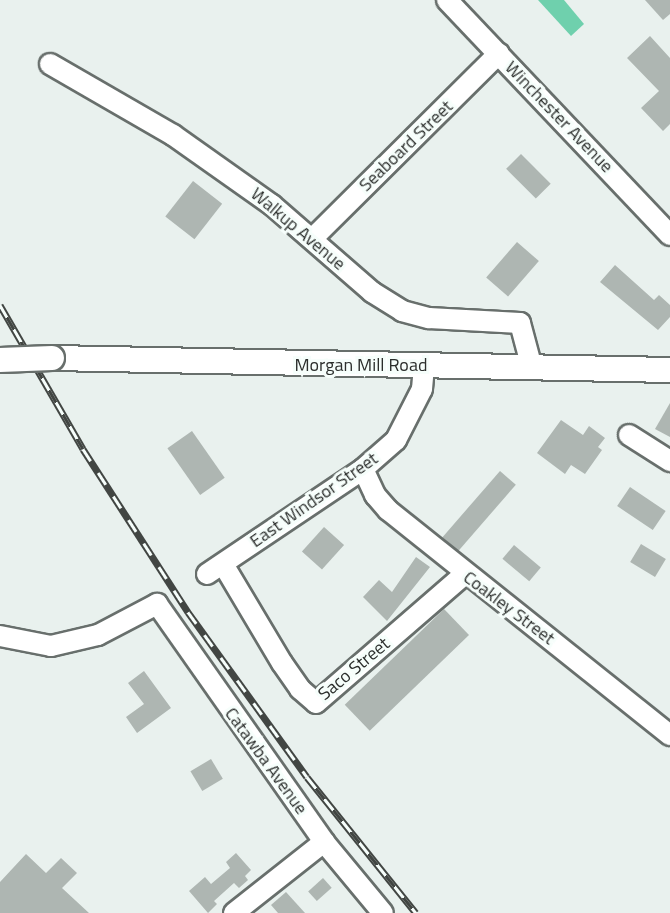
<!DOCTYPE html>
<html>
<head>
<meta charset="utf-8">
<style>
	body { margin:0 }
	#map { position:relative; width:670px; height:913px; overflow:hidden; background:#e9f1ee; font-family:"Titillium Web",sans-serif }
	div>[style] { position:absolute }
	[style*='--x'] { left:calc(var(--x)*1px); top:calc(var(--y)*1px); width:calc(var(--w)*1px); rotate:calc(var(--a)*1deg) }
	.water>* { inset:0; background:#6fd0ad }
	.building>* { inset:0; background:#aeb6b2; transform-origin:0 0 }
	.roads { filter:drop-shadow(2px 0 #686f6c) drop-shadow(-2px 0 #686f6c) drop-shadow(0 2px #686f6c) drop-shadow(0 -2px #686f6c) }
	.minor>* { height:20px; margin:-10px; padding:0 10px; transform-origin:10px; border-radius:10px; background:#fff }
	.major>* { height:24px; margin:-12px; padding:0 12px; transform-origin:12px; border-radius:12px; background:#fff }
	.rail>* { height:7px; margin-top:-3.5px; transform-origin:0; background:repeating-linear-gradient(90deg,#f6fefb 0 14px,#424643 0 28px); box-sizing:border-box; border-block:2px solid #424643 }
	.bridges { filter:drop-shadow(2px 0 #686f6c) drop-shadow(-2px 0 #686f6c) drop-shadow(0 2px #686f6c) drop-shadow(0 -2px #686f6c) }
	.major-bridge>* { height:24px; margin:-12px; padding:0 12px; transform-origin:12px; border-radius:12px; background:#fff }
	span { translate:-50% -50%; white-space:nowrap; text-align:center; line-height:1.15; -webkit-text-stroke:6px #f6fefb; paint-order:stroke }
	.street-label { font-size:18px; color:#2b2e2c }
</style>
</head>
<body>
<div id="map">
	<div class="water">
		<i style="clip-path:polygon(538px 0,564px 0,584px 24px,571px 36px)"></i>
	</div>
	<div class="building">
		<i style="clip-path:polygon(645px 0,670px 0,670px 14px,663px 20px)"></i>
		<i style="clip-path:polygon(650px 36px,670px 58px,670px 124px,663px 131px,641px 108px,659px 91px,627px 58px)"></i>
		<i style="left:521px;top:154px;width:42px;height:21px;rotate:45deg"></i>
		<i style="left:193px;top:181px;width:37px;height:45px;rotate:38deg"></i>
		<i style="left:517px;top:242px;width:29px;height:47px;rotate:41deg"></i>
		<i style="clip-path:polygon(615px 265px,654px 300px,659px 295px,670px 305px,670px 317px,658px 330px,600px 282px)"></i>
		<i style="clip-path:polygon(670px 403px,670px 437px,655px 429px)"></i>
		<i style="clip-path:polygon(561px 420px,583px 435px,589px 426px,605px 438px,598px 447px,602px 450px,585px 474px,571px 465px,565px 474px,537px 453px)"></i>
		<i style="left:192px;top:431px;width:57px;height:30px;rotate:55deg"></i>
		<i style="left:500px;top:471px;width:21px;height:88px;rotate:41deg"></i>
		<i style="left:630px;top:487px;width:43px;height:23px;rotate:34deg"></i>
		<i style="left:324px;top:527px;width:27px;height:33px;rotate:42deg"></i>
		<i style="left:641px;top:544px;width:29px;height:21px;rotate:31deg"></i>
		<i style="left:514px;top:545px;width:35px;height:18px;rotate:40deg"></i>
		<i style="clip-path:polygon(416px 557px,430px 567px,387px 621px,363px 597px,379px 580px,392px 592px)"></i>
		<i style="left:444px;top:609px;width:36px;height:138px;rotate:46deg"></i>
		<i style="clip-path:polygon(144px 671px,171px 708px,137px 733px,126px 717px,144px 704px,128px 683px)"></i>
		<i style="left:211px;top:759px;width:23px;height:24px;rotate:59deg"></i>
		<i style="clip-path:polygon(236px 853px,251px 870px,245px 876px,248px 880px,239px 888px,234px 883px,214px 901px,217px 904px,208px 913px,189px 891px,205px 877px,211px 884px,230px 868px,226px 862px)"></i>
		<i style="clip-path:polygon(26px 854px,46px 873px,61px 858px,77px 873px,62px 888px,89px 913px,0 913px,0 882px)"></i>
		<i style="left:323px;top:878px;width:13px;height:20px;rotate:48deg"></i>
		<i style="clip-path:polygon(286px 892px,305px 913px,278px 913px,271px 905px)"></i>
	</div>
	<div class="roads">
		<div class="minor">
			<i style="--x:447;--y:0;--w:324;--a:46.5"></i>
			<i style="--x:50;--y:64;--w:142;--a:30"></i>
			<i style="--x:173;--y:135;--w:121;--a:35.3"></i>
			<i style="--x:272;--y:205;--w:133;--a:41"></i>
			<i style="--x:372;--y:292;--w:36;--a:32"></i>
			<i style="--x:402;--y:311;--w:28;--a:15"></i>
			<i style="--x:429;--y:318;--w:91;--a:3.1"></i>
			<i style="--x:520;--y:323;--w:47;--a:75.1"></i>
			<i style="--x:313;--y:238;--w:262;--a:-44.8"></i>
			<i style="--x:629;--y:435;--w:49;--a:32.4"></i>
			<i style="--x:363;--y:469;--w:29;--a:65"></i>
			<i style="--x:375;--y:495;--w:20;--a:49"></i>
			<i style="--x:388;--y:510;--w:361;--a:38.6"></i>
			<i style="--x:223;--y:564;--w:115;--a:59.2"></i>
			<i style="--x:282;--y:663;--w:32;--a:55"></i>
			<i style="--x:300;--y:689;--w:21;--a:41"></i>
			<i style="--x:316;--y:703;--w:196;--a:-40.9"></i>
			<i style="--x:207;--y:574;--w:188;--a:-33.9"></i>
			<i style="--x:363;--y:469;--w:44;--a:-41.3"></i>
			<i style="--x:396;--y:440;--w:57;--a:-63"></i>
			<i style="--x:422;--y:389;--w:24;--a:-85"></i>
			<i style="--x:0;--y:636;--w:52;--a:11.1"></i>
			<i style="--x:51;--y:646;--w:48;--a:-13.2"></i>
			<i style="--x:98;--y:635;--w:67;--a:-27.7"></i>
			<i style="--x:157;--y:604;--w:291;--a:54.9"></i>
			<i style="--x:324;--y:842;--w:92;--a:50.3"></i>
			<i style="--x:234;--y:913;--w:115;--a:-38.3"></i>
		</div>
		<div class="major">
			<i style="--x:52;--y:358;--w:618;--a:1.11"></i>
		</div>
	</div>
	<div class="rail">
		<i style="--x:0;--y:305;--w:166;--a:60"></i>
		<i style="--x:83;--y:449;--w:194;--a:57.2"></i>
		<i style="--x:188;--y:612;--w:203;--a:54.2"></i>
		<i style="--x:307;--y:777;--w:174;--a:51.3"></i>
	</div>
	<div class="bridges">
		<div class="major-bridge">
			<i style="--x:0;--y:360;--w:52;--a:-2.2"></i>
		</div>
	</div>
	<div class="street-label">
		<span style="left:559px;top:117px;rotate:46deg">Winchester Avenue</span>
		<span style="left:406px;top:146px;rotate:-44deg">Seaboard Street</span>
		<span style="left:298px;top:229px;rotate:40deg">Walkup Avenue</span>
		<span style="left:361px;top:365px">Morgan Mill Road</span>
		<span style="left:314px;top:500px;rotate:-35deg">East Windsor Street</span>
		<span style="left:509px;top:608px;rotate:37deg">Coakley Street</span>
		<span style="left:354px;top:669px;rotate:-40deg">Saco Street</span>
		<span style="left:266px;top:761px;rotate:54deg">Catawba Avenue</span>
	</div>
</div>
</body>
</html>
